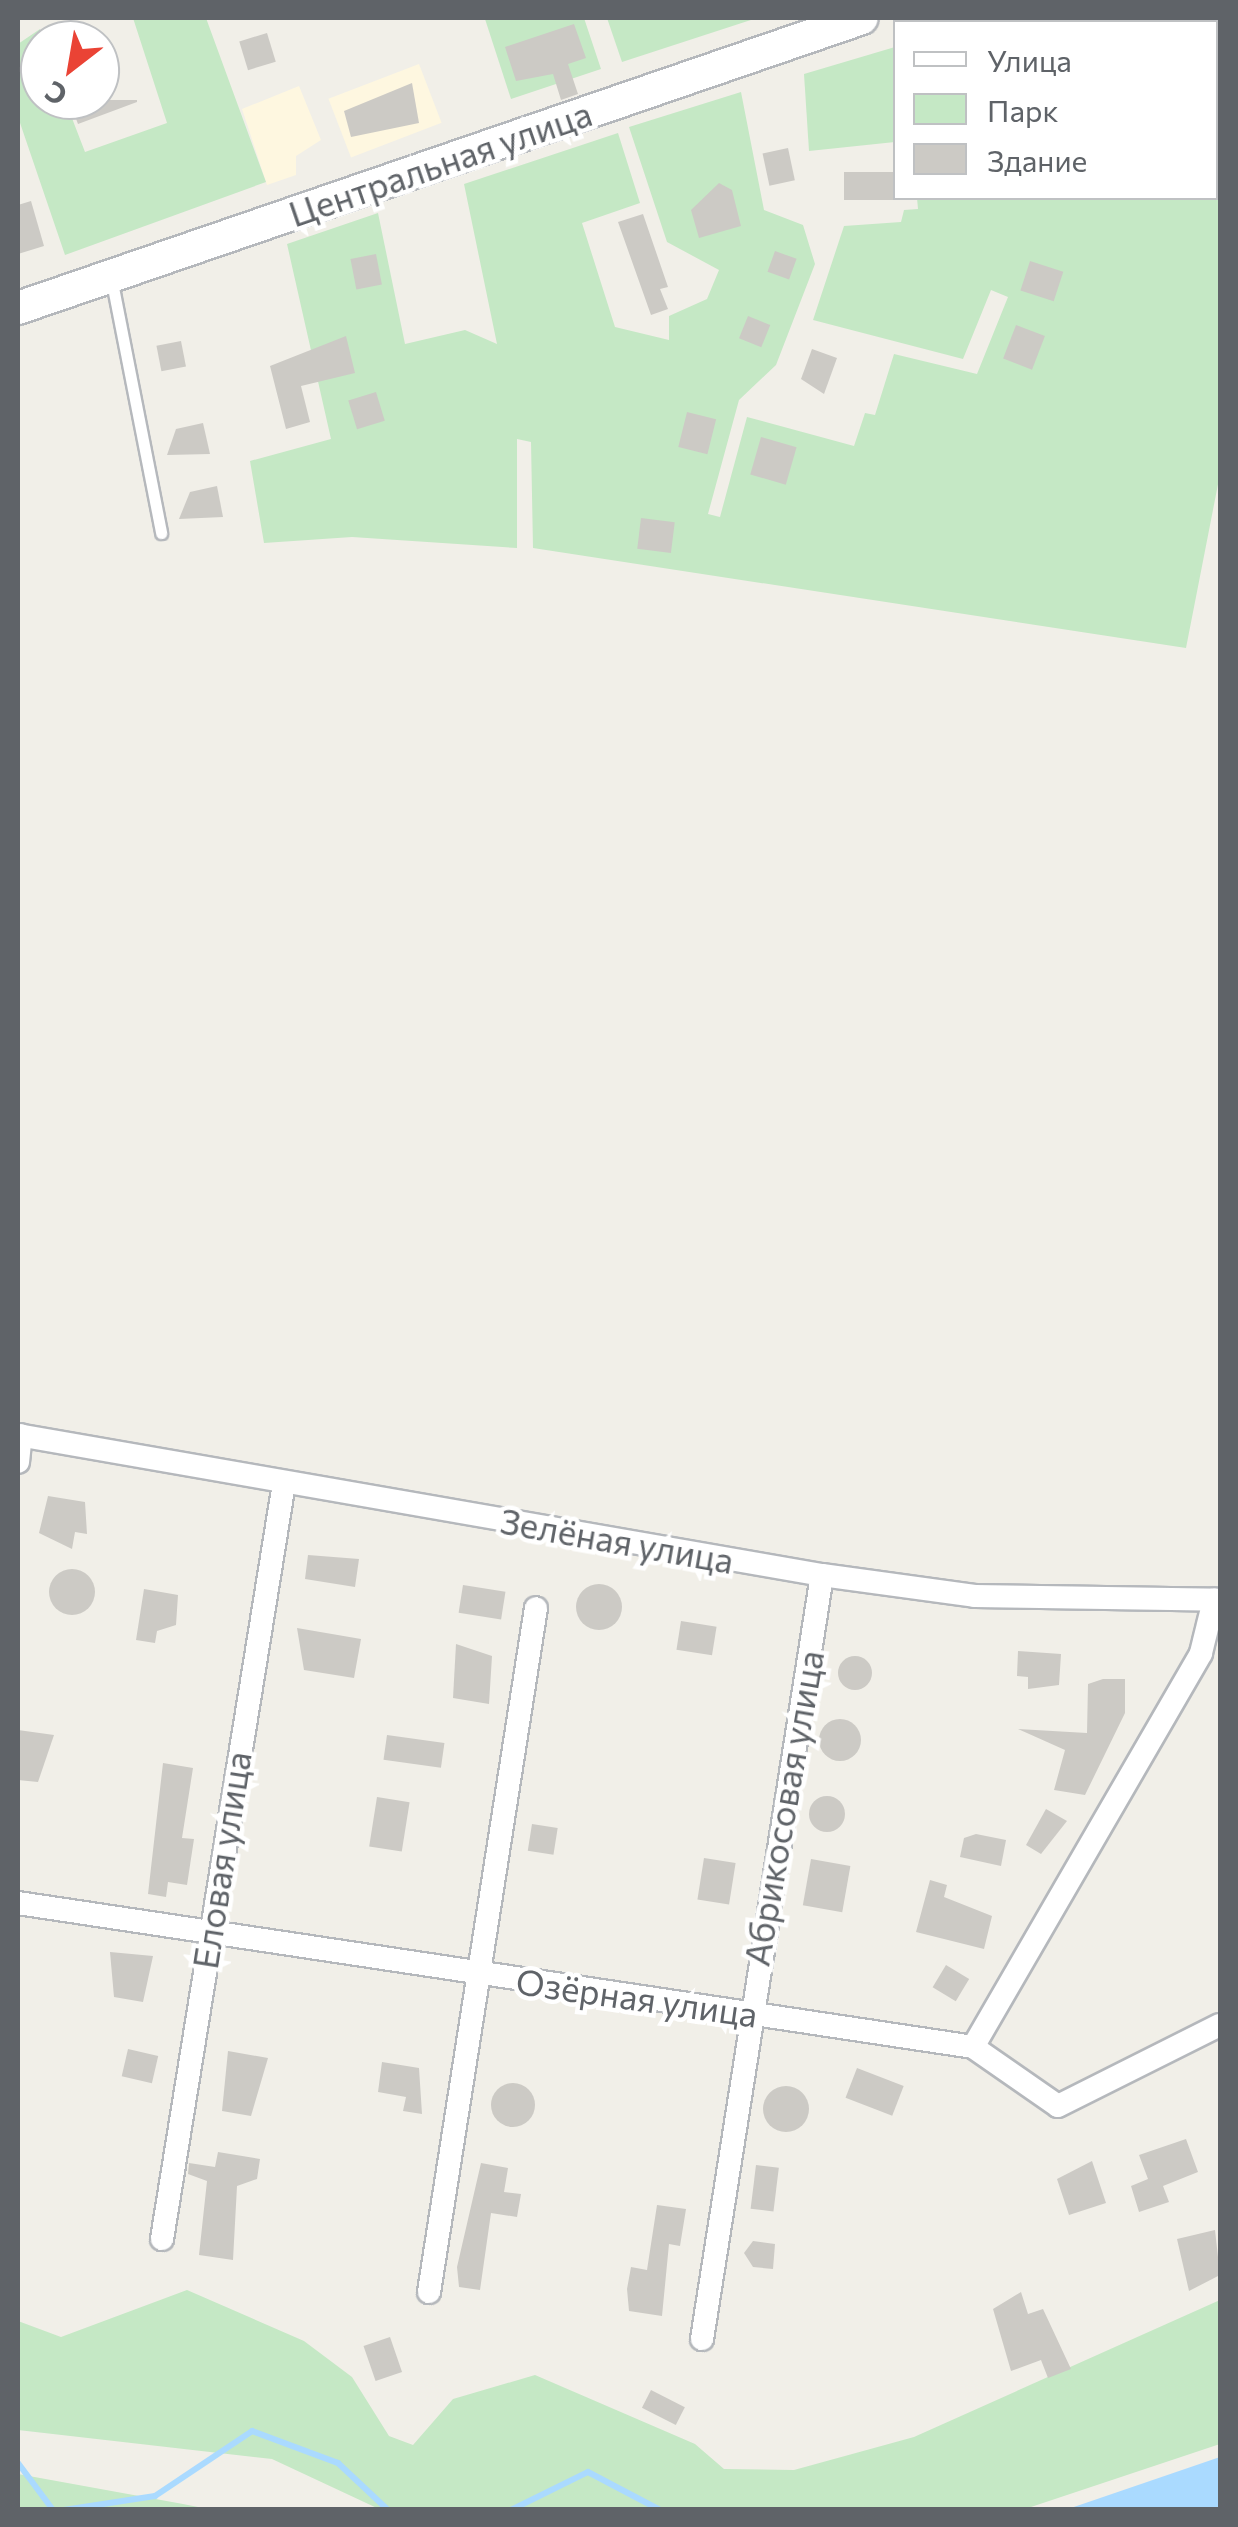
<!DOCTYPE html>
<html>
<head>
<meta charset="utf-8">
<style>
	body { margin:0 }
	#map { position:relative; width:1238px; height:2527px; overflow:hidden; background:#f1efe8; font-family:Commissioner,sans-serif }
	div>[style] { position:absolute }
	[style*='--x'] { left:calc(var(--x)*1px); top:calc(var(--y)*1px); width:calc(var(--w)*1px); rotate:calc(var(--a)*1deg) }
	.commercial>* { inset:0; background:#fef7e0; transform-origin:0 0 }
	.green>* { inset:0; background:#c5e8c5 }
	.water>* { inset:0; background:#aadaff }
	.stream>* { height:6px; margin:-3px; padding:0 3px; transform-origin:3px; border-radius:3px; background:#aadaff }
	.building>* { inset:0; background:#cccac5; transform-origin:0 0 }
	.round { border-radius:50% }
	.roads { filter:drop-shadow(2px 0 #b5b8bc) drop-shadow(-2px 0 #b5b8bc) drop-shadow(0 2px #b5b8bc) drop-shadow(0 -2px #b5b8bc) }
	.service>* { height:11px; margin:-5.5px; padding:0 5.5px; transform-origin:5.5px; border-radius:5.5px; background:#fff }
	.minor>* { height:22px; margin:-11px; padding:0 11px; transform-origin:11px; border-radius:11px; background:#fff }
	.secondary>* { height:32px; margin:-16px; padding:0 16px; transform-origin:16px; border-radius:16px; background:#fff }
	span { translate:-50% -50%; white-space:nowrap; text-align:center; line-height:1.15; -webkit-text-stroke:9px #fff; paint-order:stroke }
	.street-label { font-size:35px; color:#5f6368 }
	.frame { position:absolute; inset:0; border:20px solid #5f6368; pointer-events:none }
	.legend { position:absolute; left:893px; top:20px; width:325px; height:180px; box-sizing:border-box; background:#fff; border:2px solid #bfc1c3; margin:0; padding:12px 18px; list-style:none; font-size:30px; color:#5f6368 }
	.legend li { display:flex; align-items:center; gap:20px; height:50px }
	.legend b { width:50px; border:2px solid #bfc1c3 }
	.north { position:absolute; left:20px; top:20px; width:100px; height:100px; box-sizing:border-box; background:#fff; border:2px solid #bfc1c3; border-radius:50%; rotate:211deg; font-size:28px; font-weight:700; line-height:40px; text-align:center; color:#5f6368 }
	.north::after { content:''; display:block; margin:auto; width:35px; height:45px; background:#ea4335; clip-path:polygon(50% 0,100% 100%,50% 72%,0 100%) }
</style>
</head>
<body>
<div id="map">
	<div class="commercial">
		<i style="left:419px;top:64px;width:63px;height:97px;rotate:69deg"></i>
		<i style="clip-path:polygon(299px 86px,321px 140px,296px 156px,296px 175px,267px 185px,242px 109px)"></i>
	</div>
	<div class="green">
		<i style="clip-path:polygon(133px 18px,206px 18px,266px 182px,65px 255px,18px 117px,18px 44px,40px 29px,40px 100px,65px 100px,85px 152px,167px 123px)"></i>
		<i style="clip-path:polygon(584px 18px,601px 69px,511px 99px,485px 19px)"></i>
		<i style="clip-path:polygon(607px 18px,757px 18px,622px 62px)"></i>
		<i style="clip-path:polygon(895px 47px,895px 142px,809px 151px,804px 74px)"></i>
		<i style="clip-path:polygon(741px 92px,764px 210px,803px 225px,815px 264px,776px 365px,739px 400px,708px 514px,720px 517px,747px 417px,854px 446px,865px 413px,875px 415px,894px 354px,977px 374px,1008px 297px,991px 290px,963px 359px,813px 320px,844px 226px,901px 222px,904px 210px,918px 209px,917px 198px,1216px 198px,1216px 107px,1220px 107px,1220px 474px,1186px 648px,533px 548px,531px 442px,517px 439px,517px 548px,352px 537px,264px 543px,250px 461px,331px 439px,287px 244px,378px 213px,405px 344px,465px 330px,497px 344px,464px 184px,618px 133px,640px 203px,582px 223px,615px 327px,669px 340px,669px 316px,707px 299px,719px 270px,667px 242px,629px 127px)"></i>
		<i style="clip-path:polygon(187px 2290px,304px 2341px,352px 2377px,389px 2436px,413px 2445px,453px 2399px,535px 2375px,695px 2444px,724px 2469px,794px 2470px,914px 2437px,1220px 2300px,1220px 2444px,1025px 2509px,379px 2509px,272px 2459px,18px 2430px,18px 2321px,61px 2337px)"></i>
		<i style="clip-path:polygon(18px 2474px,183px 2504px,208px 2509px,18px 2509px)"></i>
	</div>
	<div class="water">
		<i style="clip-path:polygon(1220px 2457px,1220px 2509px,1068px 2509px)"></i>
	</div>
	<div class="stream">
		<i style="--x:18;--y:2463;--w:59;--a:53.3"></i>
		<i style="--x:64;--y:2510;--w:92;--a:-8.7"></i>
		<i style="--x:155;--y:2496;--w:117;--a:-33.8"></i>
		<i style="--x:252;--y:2431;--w:92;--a:20.4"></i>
		<i style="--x:338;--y:2463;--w:69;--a:43.2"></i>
		<i style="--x:511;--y:2510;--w:86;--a:-26.3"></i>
		<i style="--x:588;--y:2472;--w:81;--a:27.8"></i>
	</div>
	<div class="building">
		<i style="clip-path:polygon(574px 24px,586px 58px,568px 64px,578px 94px,561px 100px,553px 74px,516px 81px,505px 47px)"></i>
		<i style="left:267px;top:33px;width:30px;height:29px;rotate:73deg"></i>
		<i style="clip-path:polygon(412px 83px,419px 123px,351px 137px,344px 111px)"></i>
		<i style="clip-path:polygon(69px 100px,137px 100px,137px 102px,78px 124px)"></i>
		<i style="left:788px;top:148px;width:33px;height:26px;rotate:78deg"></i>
		<i style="left:896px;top:172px;width:28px;height:52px;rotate:90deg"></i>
		<i style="clip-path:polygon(719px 183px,732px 190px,741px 226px,699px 238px,691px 210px)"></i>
		<i style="clip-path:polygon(31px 201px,44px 246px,18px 254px,18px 205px)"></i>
		<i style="clip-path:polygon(643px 214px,668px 287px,660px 289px,668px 309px,651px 315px,618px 222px)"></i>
		<i style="left:775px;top:251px;width:23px;height:22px;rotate:20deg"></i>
		<i style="left:376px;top:254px;width:31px;height:26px;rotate:79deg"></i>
		<i style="left:1030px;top:261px;width:35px;height:31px;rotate:18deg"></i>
		<i style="left:748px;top:316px;width:24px;height:24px;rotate:22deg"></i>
		<i style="left:1016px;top:325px;width:31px;height:36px;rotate:21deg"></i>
		<i style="clip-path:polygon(346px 336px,355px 373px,301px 386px,310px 422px,286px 429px,270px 366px)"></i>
		<i style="left:181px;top:341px;width:26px;height:25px;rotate:79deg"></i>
		<i style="clip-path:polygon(812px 349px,837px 358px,824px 394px,801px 379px)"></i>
		<i style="left:376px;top:392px;width:30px;height:29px;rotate:73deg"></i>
		<i style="left:687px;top:412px;width:30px;height:36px;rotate:14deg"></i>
		<i style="clip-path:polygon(203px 423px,210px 454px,167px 455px,176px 429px)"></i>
		<i style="left:761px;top:437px;width:37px;height:39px;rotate:16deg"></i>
		<i style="clip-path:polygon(217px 486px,223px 517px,179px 519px,190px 492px)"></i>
		<i style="left:641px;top:518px;width:34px;height:31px;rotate:7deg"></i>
		<i style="clip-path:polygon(48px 1496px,85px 1502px,87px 1534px,75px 1532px,72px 1549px,39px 1533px)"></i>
		<i style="clip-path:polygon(308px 1555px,359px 1559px,355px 1587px,305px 1579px)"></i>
		<i class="round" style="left:49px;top:1569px;width:46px;height:46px"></i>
		<i class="round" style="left:576px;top:1584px;width:46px;height:46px"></i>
		<i style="left:463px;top:1585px;width:43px;height:28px;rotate:9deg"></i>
		<i style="clip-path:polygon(144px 1589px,178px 1595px,176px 1625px,157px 1631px,155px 1643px,136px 1640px)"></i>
		<i style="left:681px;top:1621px;width:36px;height:29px;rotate:9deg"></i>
		<i style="clip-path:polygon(297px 1628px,361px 1639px,354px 1678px,304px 1670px)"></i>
		<i style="clip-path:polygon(456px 1644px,492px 1656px,489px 1704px,453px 1698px)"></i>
		<i style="clip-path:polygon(1018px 1651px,1061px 1654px,1059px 1685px,1028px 1689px,1028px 1677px,1017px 1676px)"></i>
		<i class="round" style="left:838px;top:1656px;width:34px;height:34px"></i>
		<i style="clip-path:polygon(1103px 1679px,1125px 1679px,1125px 1713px,1085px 1795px,1054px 1790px,1065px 1750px,1018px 1729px,1087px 1733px,1088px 1684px)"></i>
		<i class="round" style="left:819px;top:1719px;width:42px;height:42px"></i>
		<i style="clip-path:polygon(18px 1730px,54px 1735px,38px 1782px,18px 1780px)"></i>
		<i style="left:387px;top:1735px;width:58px;height:25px;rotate:8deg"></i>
		<i style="clip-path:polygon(163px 1763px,193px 1768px,182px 1838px,194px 1839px,187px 1885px,168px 1882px,166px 1897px,148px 1894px)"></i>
		<i class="round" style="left:809px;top:1796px;width:36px;height:36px"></i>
		<i style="left:377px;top:1797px;width:33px;height:50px;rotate:9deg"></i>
		<i style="clip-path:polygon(1046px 1809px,1067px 1821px,1041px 1854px,1026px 1845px)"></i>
		<i style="left:532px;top:1824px;width:26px;height:27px;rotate:9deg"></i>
		<i style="clip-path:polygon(976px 1834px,1006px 1840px,1001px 1866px,960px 1857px,964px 1838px)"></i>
		<i style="left:704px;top:1858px;width:32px;height:42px;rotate:9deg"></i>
		<i style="left:811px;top:1859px;width:40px;height:47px;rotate:10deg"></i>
		<i style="clip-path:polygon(930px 1880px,947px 1885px,944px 1897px,992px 1916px,984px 1949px,916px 1932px)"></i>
		<i style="clip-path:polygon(110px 1952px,153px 1956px,143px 2002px,114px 1997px)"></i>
		<i style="left:946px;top:1965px;width:27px;height:26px;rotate:31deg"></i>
		<i style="left:128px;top:2049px;width:31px;height:28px;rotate:13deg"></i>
		<i style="clip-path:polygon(228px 2051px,268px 2058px,251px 2116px,222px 2111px)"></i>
		<i style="clip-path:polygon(382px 2062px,419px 2068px,422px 2114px,403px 2111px,406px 2097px,378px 2092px)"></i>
		<i style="left:857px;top:2068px;width:50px;height:32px;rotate:21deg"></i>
		<i class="round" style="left:491px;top:2083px;width:44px;height:44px"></i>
		<i class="round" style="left:763px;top:2086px;width:46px;height:46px"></i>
		<i style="clip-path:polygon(1186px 2139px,1198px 2172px,1163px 2186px,1169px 2202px,1139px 2212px,1131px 2186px,1148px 2179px,1139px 2155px)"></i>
		<i style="clip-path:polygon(218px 2152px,260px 2159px,257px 2179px,237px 2186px,233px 2260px,199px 2255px,207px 2181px,188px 2174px,189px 2163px,215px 2167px)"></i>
		<i style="clip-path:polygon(1092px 2161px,1106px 2203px,1069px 2215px,1057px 2179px)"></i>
		<i style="clip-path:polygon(481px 2163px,508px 2168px,504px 2192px,521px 2194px,517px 2217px,491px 2213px,480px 2290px,459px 2287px,457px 2267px)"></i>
		<i style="left:756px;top:2165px;width:23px;height:44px;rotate:7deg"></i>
		<i style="clip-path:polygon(657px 2205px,686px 2209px,680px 2246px,669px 2244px,662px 2316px,629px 2311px,627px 2289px,631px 2267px,647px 2270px)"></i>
		<i style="clip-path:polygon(1215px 2230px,1220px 2275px,1189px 2291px,1177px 2239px)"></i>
		<i style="clip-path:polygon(753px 2241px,775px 2244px,773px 2269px,753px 2267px,744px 2253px)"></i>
		<i style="clip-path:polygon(1021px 2292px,1028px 2314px,1043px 2309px,1071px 2369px,1048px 2378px,1041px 2360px,1011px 2371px,993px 2309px)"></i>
		<i style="left:390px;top:2337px;width:37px;height:28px;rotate:71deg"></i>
		<i style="left:651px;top:2390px;width:38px;height:20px;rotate:27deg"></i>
	</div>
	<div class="roads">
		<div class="service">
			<i style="--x:111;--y:277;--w:261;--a:78.9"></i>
		</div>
		<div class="minor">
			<i style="--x:18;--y:1435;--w:816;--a:9.88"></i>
			<i style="--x:822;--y:1575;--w:154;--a:7.8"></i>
			<i style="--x:975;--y:1596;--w:245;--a:0.9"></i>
			<i style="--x:18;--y:1462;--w:27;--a:-84"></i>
			<i style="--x:18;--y:1903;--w:966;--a:8.57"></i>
			<i style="--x:973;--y:2047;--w:103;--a:34.8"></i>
			<i style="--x:1058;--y:2106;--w:181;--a:-26.6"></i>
			<i style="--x:973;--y:2047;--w:455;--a:-59.9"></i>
			<i style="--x:1201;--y:1653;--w:55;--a:-76.2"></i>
			<i style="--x:162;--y:2239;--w:766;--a:-80.83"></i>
			<i style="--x:429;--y:2292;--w:692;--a:-81.11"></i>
			<i style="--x:702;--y:2339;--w:773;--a:-81.07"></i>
		</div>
		<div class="secondary">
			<i style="--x:18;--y:308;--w:892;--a:-18.96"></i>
		</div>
	</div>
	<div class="street-label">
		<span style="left:440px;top:163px;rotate:-19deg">Центральная улица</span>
		<span style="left:617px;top:1540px;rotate:10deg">Зелёная улица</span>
		<span style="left:783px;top:1808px;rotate:-80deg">Абрикосовая улица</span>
		<span style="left:221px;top:1860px;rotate:-81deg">Еловая улица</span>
		<span style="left:637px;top:1997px;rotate:8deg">Озёрная улица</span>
	</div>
	<div class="frame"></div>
	<ul class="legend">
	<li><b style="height:12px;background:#fff"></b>Улица</li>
	<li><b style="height:28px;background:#c5e8c5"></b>Парк</li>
	<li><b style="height:28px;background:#cccac5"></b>Здание</li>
	</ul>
	<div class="north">С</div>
</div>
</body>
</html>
